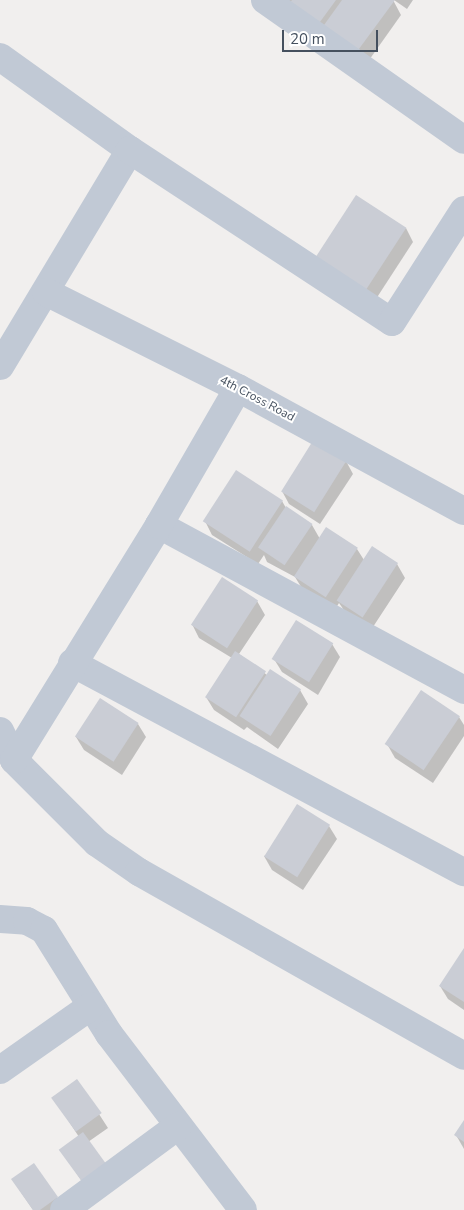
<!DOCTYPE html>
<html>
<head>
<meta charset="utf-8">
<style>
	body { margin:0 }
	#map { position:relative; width:464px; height:1210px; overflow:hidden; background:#f1efee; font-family:"Nunito Sans",sans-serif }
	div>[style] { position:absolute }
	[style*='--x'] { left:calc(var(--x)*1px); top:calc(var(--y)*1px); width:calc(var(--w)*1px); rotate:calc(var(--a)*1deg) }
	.shadow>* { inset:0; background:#0003 }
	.building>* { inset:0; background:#cacdd5; transform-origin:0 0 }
	.street>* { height:28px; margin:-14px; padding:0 14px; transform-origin:14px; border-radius:14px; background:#c1c9d5 }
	span { translate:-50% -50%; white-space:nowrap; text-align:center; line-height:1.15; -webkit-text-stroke:4px #fff; paint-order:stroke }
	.street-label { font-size:12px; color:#45505e }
	.scale { position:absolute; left:282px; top:30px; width:96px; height:22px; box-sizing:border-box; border:2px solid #45505e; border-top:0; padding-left:6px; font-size:15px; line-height:18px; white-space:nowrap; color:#45505e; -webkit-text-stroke:4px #fff; paint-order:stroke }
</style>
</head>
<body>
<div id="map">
	<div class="shadow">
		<i style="clip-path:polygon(263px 0,393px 0,401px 15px,362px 70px)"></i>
		<i style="clip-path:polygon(394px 0,413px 0,407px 9px)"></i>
		<i style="clip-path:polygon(406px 228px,413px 242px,374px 302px,325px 270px)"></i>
		<i style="clip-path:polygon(346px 461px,353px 474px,320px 524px,289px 504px,282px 491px)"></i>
		<i style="clip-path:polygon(282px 501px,286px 508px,312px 525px,320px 539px,326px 529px,357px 549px,364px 560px,397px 564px,405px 578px,371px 630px,346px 613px,339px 603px,334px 611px,303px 590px,295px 577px,267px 562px,264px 555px,258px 564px,212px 535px,205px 521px)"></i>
		<i style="clip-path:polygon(257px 601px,265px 615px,239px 654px,267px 675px,300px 690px,308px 704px,278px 749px,247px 727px,244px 730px,214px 710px,206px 697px,232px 658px,199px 638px,192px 624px)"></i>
		<i style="clip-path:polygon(332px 644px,340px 657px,318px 695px,282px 672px,274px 659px)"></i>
		<i style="clip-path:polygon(421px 692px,459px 717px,464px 725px,464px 736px,433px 783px,395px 758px,387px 744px)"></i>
		<i style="clip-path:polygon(138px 724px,146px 737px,122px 775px,84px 750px,76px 737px)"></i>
		<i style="clip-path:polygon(329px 826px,337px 839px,303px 890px,272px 870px,264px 856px)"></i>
		<i style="clip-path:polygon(464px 950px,464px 1010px,448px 999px,440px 986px)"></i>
		<i style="clip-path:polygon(77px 1080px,108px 1128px,88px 1142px,91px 1195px,61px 1150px,79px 1137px,53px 1097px)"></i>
		<i style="clip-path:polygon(464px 1122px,464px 1149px,456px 1135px)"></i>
		<i style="clip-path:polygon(12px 1179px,57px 1197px,64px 1210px,33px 1210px)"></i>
	</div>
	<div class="building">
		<i style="clip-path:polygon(292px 0,336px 0,317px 26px,289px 4px)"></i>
		<i style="clip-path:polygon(342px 0,395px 0,353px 57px,319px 32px)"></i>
		<i style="left:356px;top:195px;width:60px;height:74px;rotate:33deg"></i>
		<i style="left:314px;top:439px;width:39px;height:62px;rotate:32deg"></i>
		<i style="left:236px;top:470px;width:56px;height:61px;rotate:33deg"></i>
		<i style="left:286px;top:506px;width:32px;height:50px;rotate:34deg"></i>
		<i style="left:326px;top:527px;width:38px;height:59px;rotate:33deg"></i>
		<i style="left:372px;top:546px;width:31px;height:65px;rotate:33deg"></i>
		<i style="left:222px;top:577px;width:43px;height:57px;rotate:33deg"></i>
		<i style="left:296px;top:620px;width:44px;height:46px;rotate:32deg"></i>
		<i style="left:235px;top:651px;width:37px;height:55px;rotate:33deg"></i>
		<i style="left:270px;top:669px;width:37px;height:56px;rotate:33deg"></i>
		<i style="left:421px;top:690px;width:47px;height:65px;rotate:34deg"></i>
		<i style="left:100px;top:698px;width:46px;height:46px;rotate:33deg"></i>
		<i style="left:297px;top:804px;width:39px;height:62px;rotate:32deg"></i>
		<i style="clip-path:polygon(464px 948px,464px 1002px,439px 986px)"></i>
		<i style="left:77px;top:1079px;width:42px;height:32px;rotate:54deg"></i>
		<i style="clip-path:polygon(464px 1120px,464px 1142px,454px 1135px)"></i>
		<i style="left:83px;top:1132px;width:41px;height:30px;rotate:54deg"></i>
		<i style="clip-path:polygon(34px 1163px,58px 1197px,40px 1210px,33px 1210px,11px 1179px)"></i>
	</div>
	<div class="street">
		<i style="--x:265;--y:0;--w:243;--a:35.1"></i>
		<i style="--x:0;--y:57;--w:160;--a:35.6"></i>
		<i style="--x:130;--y:150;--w:252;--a:121"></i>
		<i style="--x:130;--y:150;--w:313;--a:33.3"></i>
		<i style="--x:392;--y:322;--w:133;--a:-57.3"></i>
		<i style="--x:46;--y:292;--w:215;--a:26.6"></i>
		<i style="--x:238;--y:388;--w:257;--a:28.6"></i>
		<i style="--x:159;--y:525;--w:347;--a:28.4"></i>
		<i style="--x:72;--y:663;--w:444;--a:28.1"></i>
		<i style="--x:0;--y:731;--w:32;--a:64"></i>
		<i style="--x:14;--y:760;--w:117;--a:45"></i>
		<i style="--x:97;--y:843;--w:51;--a:34.6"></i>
		<i style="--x:139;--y:872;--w:373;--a:29.5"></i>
		<i style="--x:14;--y:760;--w:276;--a:-58.3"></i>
		<i style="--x:159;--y:525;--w:158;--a:-60"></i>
		<i style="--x:0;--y:919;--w:27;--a:4"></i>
		<i style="--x:27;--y:921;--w:19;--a:28"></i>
		<i style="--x:44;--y:930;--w:123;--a:58"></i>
		<i style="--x:109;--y:1034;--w:221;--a:52.7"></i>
		<i style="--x:0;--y:1070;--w:111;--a:-35.1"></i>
		<i style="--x:64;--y:1210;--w:142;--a:-36.4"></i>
	</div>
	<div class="street-label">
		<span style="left:257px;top:399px;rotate:28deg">4th Cross Road</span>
	</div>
	<div class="scale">20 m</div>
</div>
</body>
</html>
